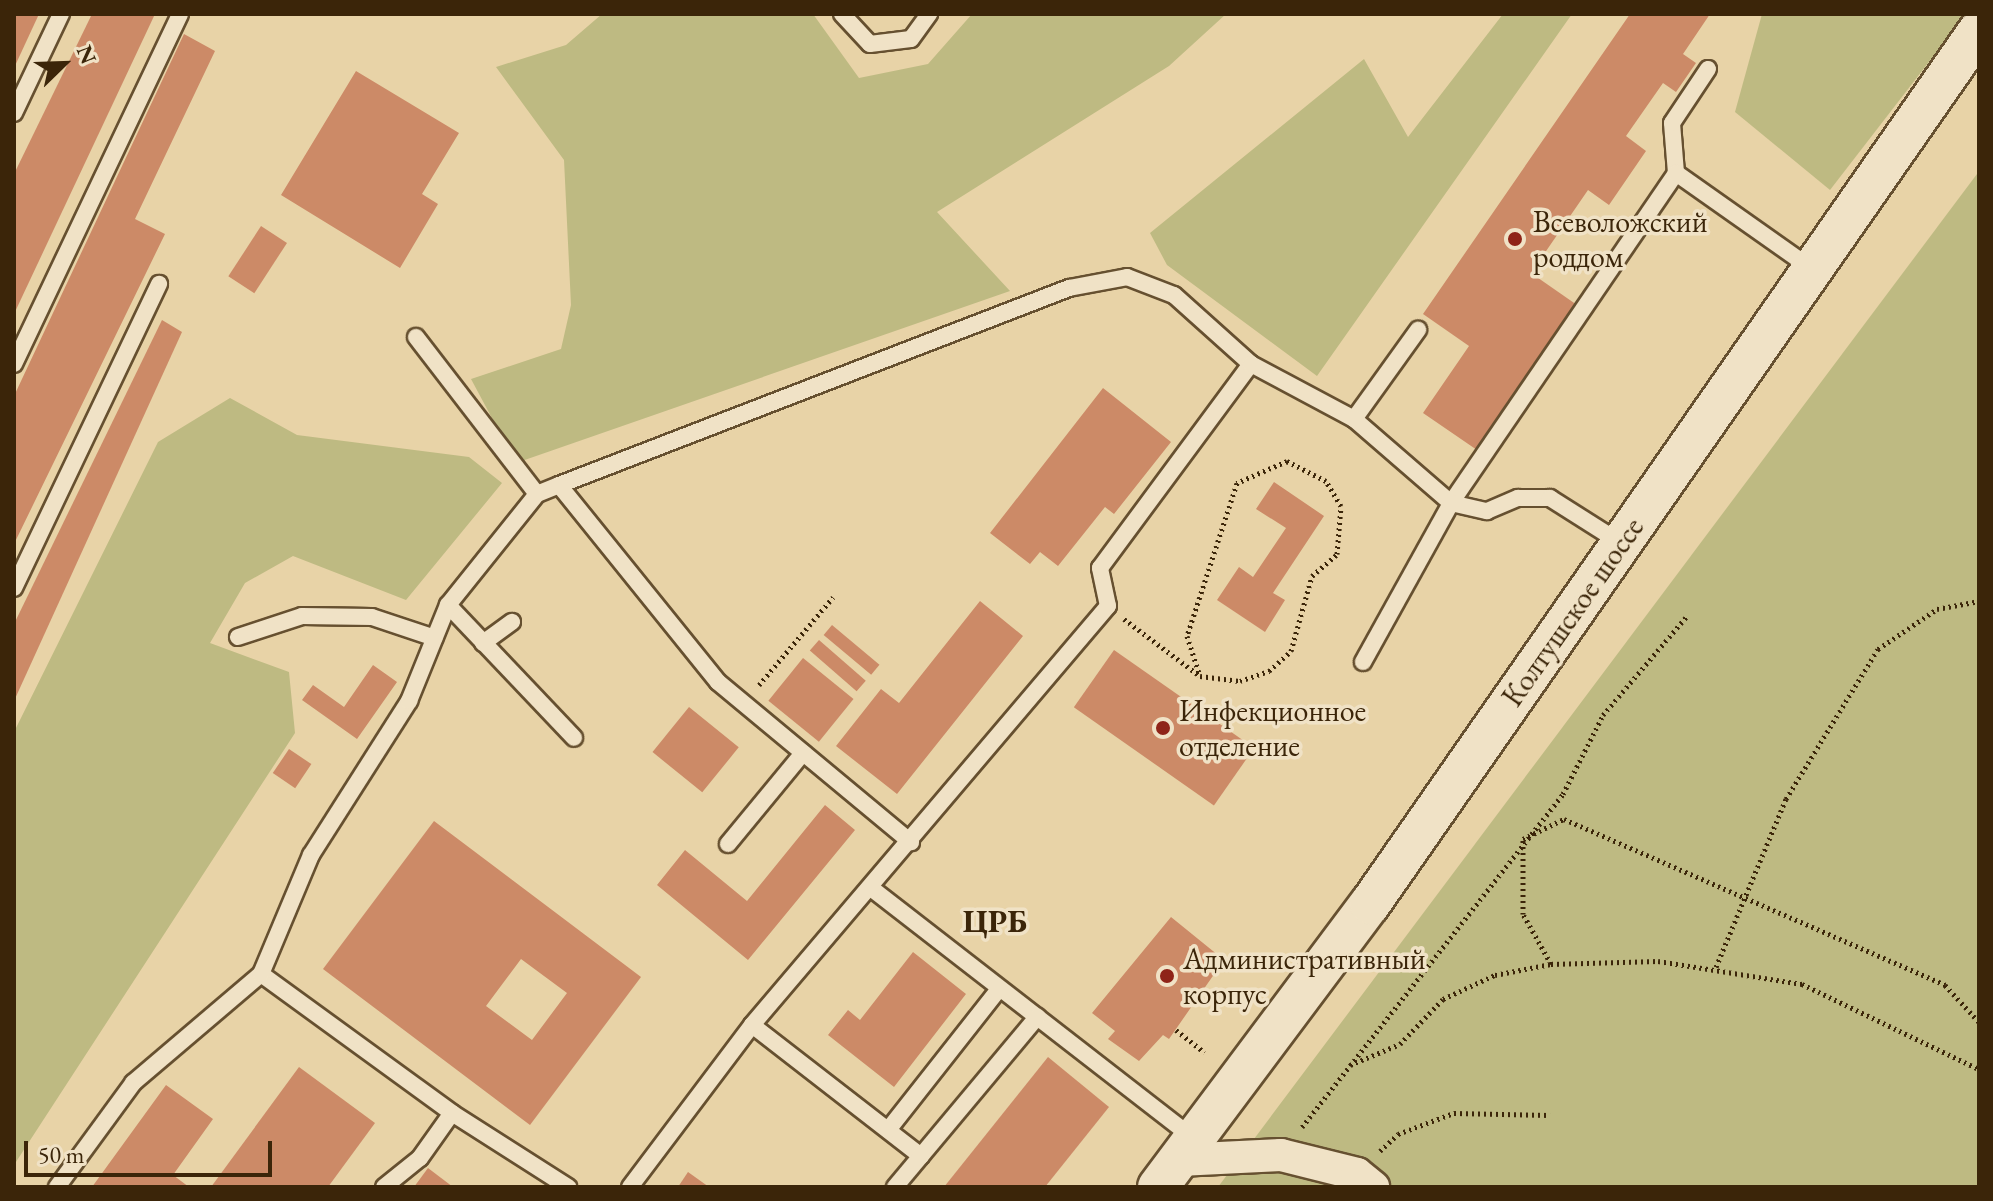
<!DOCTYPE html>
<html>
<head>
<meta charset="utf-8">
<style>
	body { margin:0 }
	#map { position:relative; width:1993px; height:1201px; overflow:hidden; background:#e8d3a7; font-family:"EB Garamond",serif }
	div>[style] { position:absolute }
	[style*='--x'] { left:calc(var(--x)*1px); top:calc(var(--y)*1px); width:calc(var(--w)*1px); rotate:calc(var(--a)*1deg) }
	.green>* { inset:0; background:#beba82 }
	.building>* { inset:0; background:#cc8a67; transform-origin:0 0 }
	.path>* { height:5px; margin-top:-2.5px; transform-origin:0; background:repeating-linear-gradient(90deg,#3b2509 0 2px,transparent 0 6px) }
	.roads { filter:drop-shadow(2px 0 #665030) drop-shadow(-2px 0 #665030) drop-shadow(0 2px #665030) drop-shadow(0 -2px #665030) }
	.service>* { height:16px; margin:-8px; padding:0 8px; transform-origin:8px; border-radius:8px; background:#f0e2c6 }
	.minor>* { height:32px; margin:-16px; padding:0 16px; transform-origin:16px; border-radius:16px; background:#f0e2c6 }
	.tertiary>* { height:40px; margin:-20px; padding:0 20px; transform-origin:20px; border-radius:20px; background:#f0e2c6 }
	.dots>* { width:22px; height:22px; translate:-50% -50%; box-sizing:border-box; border:4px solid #f0e2c6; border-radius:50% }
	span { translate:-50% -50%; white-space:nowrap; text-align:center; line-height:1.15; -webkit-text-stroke:7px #f0e2c6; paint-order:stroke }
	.poi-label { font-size:30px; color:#3b2509 }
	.left { translate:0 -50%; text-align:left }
	.street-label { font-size:30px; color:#3b2509 }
	.neighbourhood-label { font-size:32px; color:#3b2509; font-weight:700 }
	.frame { position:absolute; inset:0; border:16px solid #3b2509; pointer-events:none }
	.north { position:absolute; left:24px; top:24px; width:80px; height:80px; -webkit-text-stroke:6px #f0e2c6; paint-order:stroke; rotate:67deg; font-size:22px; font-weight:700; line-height:32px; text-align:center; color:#3b2509 }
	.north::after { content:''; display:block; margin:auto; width:28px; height:36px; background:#3b2509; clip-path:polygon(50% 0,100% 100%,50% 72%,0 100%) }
	.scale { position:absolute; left:24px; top:1141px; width:248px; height:36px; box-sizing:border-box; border:4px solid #3b2509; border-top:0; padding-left:10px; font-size:24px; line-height:28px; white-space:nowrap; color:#3b2509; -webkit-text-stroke:6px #f0e2c6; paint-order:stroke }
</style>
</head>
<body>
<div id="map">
	<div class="green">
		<i style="clip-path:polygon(602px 14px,813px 14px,859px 78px,928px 64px,972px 14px,1226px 14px,1169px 66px,937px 212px,1010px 291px,516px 463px,471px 379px,561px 349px,571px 305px,564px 160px,496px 67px,566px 45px)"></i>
		<i style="clip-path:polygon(1503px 14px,1572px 14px,1317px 376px,1167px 265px,1150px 233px,1364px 59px,1408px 137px)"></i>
		<i style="clip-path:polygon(1762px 14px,1966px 14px,1830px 190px,1735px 112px)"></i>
		<i style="clip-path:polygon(1977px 174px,1979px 1187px,1218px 1187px)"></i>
		<i style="clip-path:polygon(230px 398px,297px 435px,469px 457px,502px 483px,406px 600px,293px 556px,245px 583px,210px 643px,289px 672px,295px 733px,14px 1165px,14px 732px,158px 442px)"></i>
	</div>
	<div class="building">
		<i style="clip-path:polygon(14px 14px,39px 14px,14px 68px)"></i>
		<i style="clip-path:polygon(92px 14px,155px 14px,14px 314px,14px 174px)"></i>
		<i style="clip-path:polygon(1630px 14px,1710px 14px,1683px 54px,1696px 63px,1676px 92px,1663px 83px,1626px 136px,1646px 151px,1609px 205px,1588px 190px,1531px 273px,1577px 305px,1477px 450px,1423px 413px,1469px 346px,1423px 314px)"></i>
		<i style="clip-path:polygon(184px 34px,215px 51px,135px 219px,165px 234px,14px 544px,14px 396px)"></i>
		<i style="clip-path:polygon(356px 71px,459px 133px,422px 194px,438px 204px,400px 268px,281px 195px)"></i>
		<i style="left:261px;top:226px;width:31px;height:60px;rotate:33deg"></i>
		<i style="clip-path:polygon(162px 320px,182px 332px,14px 701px,14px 624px)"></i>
		<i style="clip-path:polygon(1103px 388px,1171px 442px,1114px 514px,1105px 507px,1058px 566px,1040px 552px,1030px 564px,990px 533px)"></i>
		<i style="clip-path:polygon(1274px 482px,1324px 516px,1273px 593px,1285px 600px,1265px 632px,1217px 600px,1239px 567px,1253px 577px,1286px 528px,1256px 509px)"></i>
		<i style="clip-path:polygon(980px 601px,1023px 636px,897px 794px,836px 746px,881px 689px,899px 703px)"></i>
		<i style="left:832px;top:625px;width:62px;height:13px;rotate:40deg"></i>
		<i style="left:819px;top:640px;width:62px;height:14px;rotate:41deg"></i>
		<i style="left:1114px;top:650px;width:171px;height:70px;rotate:35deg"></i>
		<i style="left:803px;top:658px;width:65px;height:55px;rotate:39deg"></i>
		<i style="clip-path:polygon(373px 665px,397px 682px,357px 739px,302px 700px,313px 685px,344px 707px)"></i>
		<i style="left:689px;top:707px;width:64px;height:58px;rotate:39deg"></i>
		<i style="left:289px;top:749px;width:27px;height:29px;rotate:34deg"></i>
		<i style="clip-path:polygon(825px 805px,855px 830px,748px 960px,657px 885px,685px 850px,747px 901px)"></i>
		<i style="clip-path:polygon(evenodd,434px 821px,641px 977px,530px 1125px,323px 969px,434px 821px,521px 959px,567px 993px,532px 1040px,486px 1006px,521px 959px)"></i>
		<i style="clip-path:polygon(1171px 917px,1224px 960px,1169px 1039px,1163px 1035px,1139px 1061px,1108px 1039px,1115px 1031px,1092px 1013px)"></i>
		<i style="clip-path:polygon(913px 952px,966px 994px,894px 1087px,828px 1035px,848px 1010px,860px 1020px)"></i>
		<i style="clip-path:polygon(1048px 1057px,1109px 1107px,1045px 1187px,944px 1187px)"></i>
		<i style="clip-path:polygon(299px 1067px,375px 1123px,328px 1187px,211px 1187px)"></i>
		<i style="clip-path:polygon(166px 1085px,213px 1119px,173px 1175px,189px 1187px,92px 1187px)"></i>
		<i style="clip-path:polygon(428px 1168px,453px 1187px,414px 1187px)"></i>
		<i style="clip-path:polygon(688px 1172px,709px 1187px,678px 1187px)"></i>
	</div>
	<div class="path">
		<i style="--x:1124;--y:619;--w:95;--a:36.9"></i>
		<i style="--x:1200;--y:676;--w:40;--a:7.1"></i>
		<i style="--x:1240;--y:681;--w:31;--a:-19"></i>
		<i style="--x:1269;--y:671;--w:30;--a:-42"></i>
		<i style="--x:1291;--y:651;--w:78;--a:-74.4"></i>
		<i style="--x:1312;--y:576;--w:33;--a:-41"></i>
		<i style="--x:1337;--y:554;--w:48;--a:-85.2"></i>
		<i style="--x:1341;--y:506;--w:29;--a:-121"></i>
		<i style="--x:1326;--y:481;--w:44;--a:-152.9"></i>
		<i style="--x:1287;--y:461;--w:55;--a:156.3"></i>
		<i style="--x:1237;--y:483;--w:161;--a:108.1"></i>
		<i style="--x:1187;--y:636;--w:42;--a:72"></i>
		<i style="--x:759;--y:685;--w:115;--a:-49.9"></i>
		<i style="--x:1551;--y:964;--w:57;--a:-119.2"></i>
		<i style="--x:1523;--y:914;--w:75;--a:-90"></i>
		<i style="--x:1523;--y:839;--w:46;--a:-26"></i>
		<i style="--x:1564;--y:819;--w:416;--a:23.5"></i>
		<i style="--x:1945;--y:985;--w:50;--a:47.4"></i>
		<i style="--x:1716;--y:967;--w:182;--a:-67.4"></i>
		<i style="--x:1786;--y:799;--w:176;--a:-58.5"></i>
		<i style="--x:1878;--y:649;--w:71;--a:-34.1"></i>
		<i style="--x:1937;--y:609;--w:43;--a:-10.8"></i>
		<i style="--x:1176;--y:1030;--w:36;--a:38"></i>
		<i style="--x:1350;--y:1065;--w:54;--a:-22.8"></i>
		<i style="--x:1400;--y:1044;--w:62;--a:-46.3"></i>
		<i style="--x:1443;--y:999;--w:57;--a:-24.8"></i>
		<i style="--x:1495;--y:975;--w:57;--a:-11.1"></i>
		<i style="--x:1551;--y:964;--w:107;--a:-1.6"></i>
		<i style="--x:1658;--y:961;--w:146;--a:9.1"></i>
		<i style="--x:1802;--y:984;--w:196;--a:25.7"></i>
		<i style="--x:1302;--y:1127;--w:423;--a:-51.9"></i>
		<i style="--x:1563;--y:794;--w:89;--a:-63.1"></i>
		<i style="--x:1603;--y:715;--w:130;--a:-49.7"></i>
		<i style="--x:1380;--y:1151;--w:25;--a:-43"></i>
		<i style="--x:1398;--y:1134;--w:60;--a:-20.6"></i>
		<i style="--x:1454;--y:1113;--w:96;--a:1.2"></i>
	</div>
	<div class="roads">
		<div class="service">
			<i style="--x:842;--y:14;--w:41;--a:47"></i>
			<i style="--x:870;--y:44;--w:41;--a:-7"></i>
			<i style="--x:911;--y:39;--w:31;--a:-54"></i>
			<i style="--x:14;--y:113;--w:110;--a:-64.6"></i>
			<i style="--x:1676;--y:173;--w:50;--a:-94.6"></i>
			<i style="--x:1672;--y:123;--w:65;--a:-56.3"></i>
			<i style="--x:416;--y:337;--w:198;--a:52.4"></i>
			<i style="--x:14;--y:364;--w:387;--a:-64.6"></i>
			<i style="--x:1354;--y:419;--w:110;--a:-54.3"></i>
			<i style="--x:559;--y:485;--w:547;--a:-21.12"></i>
			<i style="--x:1069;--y:288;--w:59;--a:-10.7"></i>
			<i style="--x:1127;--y:277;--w:50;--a:21"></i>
			<i style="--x:1174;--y:295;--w:103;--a:41.9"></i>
			<i style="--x:14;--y:588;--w:337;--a:-64.5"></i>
			<i style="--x:448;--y:605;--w:183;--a:46.5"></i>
			<i style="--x:238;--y:637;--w:67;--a:-18.2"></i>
			<i style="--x:302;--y:616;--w:70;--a:0.8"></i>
			<i style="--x:372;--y:617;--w:66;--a:18.4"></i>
			<i style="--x:483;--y:643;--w:36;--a:-36"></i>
			<i style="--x:1363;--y:662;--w:182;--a:-61"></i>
			<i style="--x:1451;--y:503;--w:399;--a:-55.7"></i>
			<i style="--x:1676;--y:173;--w:166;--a:35.2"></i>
			<i style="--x:728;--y:844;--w:118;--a:-50.5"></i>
			<i style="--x:871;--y:888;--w:408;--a:37.8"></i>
			<i style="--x:261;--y:974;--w:236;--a:36"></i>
			<i style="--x:752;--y:1025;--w:214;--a:37.8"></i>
			<i style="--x:888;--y:1130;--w:179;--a:-51.8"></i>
			<i style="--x:57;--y:1187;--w:129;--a:-53.8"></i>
			<i style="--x:133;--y:1083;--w:168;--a:-40.4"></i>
			<i style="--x:261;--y:974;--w:129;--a:-67.2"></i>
			<i style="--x:311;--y:855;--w:183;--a:-57.5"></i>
			<i style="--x:409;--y:701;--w:104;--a:-67.9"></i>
			<i style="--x:448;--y:605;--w:142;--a:-51.3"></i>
			<i style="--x:537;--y:494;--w:24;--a:-22"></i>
			<i style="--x:559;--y:485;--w:253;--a:51.1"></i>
			<i style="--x:718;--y:682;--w:251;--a:39.7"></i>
			<i style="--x:384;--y:1187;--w:46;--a:-38.9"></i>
			<i style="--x:420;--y:1158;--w:55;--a:-54.6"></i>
			<i style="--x:452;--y:1113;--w:138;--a:32.5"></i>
			<i style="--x:630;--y:1187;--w:203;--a:-53"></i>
			<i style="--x:752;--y:1025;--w:550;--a:-49.65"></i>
			<i style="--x:1108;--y:606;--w:39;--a:-102"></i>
			<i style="--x:1100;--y:568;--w:254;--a:-53.5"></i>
			<i style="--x:1251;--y:364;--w:117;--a:28.1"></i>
			<i style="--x:1354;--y:419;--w:128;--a:40.9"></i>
			<i style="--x:1451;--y:503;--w:37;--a:13"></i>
			<i style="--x:1487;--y:511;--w:34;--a:-23"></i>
			<i style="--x:1518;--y:498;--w:32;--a:0"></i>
			<i style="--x:1550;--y:498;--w:84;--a:32.4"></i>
			<i style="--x:895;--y:1187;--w:222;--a:-50.1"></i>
		</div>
		<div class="minor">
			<i style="--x:1179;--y:1160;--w:102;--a:-2.8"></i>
			<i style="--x:1281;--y:1155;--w:78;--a:14"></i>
			<i style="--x:1357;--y:1174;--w:21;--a:39"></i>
		</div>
		<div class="tertiary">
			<i style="--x:1158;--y:1187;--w:354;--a:-53.2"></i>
			<i style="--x:1370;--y:904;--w:1065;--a:-55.13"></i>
		</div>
	</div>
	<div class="dots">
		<i style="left:1515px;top:239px;background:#8f2418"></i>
		<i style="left:1163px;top:728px;background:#8f2418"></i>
		<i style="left:1167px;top:976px;background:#8f2418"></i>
	</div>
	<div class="poi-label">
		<span class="left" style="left:1533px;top:239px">Всеволожский<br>роддом</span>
		<span class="left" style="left:1179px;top:728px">Инфекционное<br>отделение</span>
		<span class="left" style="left:1183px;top:976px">Административный<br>корпус</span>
	</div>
	<div class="street-label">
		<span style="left:1573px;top:612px;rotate:-55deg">Колтушское шоссе</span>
	</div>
	<div class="neighbourhood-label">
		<span style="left:995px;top:921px">ЦРБ</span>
	</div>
	<div class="frame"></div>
	<div class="north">N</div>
	<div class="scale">50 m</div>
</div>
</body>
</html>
